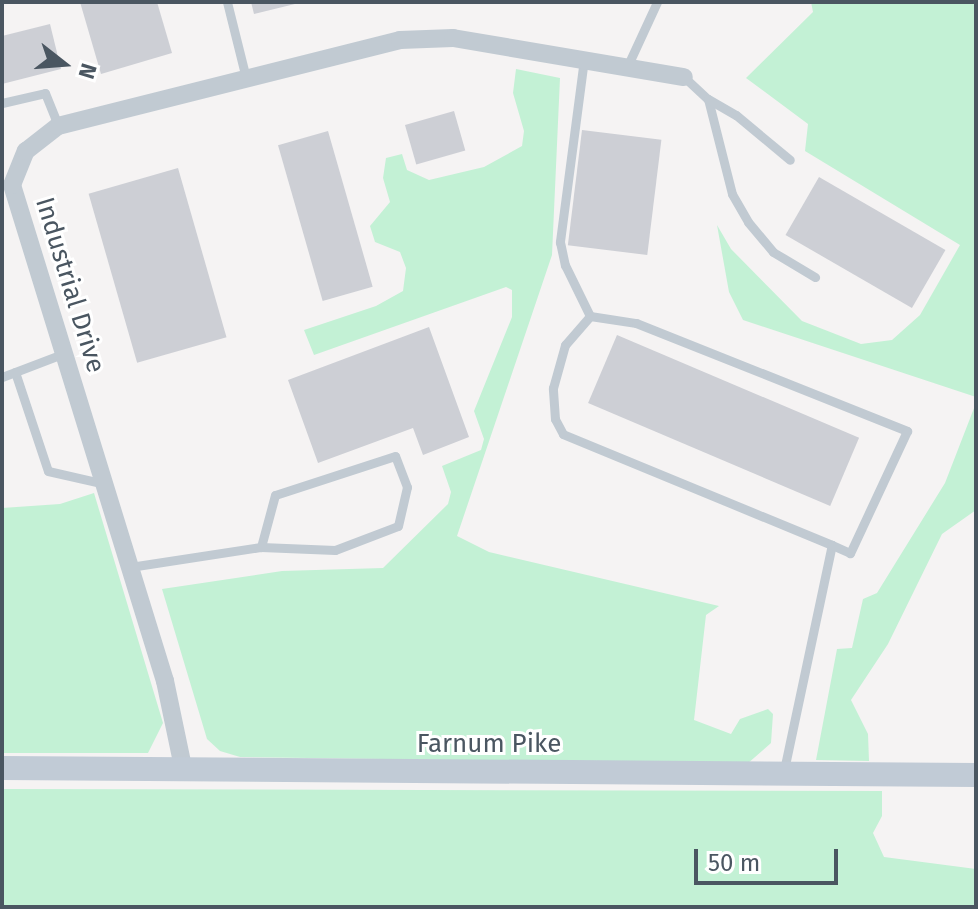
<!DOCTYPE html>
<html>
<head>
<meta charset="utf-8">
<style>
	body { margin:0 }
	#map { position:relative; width:978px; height:909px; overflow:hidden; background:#f5f3f3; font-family:"Fira Sans",sans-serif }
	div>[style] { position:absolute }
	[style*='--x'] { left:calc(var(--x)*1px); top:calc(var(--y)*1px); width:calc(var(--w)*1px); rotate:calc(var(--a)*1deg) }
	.green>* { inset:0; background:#c3f1d5 }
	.building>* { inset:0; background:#cdcfd5; transform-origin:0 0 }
	.lane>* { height:9px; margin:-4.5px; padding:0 4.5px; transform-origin:4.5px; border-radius:4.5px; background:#c1cad2 }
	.street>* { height:18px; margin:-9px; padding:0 9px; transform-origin:9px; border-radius:9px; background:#c1cad2 }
	.secondary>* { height:24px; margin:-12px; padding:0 12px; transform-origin:12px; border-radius:12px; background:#c1cbd6 }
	span { translate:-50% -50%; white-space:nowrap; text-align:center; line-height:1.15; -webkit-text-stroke:6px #fff; paint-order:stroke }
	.street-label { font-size:26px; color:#4a5661 }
	.frame { position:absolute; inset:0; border:4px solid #4a5661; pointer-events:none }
	.north { position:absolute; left:24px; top:24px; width:80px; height:80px; -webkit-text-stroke:6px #fff; paint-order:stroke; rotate:107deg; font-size:22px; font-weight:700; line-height:32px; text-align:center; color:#4a5661 }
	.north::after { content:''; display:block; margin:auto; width:28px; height:36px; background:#4a5661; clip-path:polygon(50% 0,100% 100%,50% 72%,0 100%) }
	.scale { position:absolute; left:694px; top:849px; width:144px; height:36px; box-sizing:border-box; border:4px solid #4a5661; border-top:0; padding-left:10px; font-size:24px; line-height:28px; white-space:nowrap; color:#4a5661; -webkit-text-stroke:6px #fff; paint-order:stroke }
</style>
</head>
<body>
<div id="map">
	<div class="green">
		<i style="clip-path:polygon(811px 2px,976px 2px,976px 397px,743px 320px,729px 292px,717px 225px,731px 249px,802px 321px,861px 344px,892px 340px,920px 315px,960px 245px,805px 151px,808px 124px,746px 78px,813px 12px)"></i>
		<i style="clip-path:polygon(516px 69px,560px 78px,552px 255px,457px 536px,489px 552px,719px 606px,706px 615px,694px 720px,731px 734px,740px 719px,768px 709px,773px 714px,771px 743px,747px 764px,240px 757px,220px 751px,207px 739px,162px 589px,282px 571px,383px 568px,448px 504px,451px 492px,442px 466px,481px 450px,484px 439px,474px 411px,512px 317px,512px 290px,506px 287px,314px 355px,304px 330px,376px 306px,403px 291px,406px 268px,400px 252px,375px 242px,370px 226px,390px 202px,383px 178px,386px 158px,402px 154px,407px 170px,429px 180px,484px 167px,522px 146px,524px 131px,513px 93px)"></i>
		<i style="clip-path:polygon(976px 403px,976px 510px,942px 534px,888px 644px,851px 700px,868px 734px,869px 761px,816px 760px,837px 649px,852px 648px,863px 599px,877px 593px,945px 483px)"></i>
		<i style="clip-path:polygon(94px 493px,163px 723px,148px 753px,2px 753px,2px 508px,60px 504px)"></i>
		<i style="clip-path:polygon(2px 789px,882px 791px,882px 816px,873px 833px,884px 857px,976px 869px,976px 907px,2px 907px)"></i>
	</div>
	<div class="building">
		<i style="clip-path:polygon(80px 2px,157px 2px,172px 53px,101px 74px)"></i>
		<i style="clip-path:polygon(251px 2px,299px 2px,299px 3px,254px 14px)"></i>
		<i style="clip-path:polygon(50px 24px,61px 69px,2px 84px,2px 36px)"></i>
		<i style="left:454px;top:111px;width:41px;height:51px;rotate:74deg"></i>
		<i style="left:582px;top:130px;width:80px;height:116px;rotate:7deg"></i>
		<i style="left:328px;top:131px;width:162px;height:52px;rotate:74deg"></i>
		<i style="left:178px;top:168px;width:176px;height:93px;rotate:74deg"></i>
		<i style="left:819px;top:177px;width:146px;height:67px;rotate:30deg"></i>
		<i style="clip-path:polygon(429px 327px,469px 437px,423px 455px,413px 428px,318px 463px,288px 380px)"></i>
		<i style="left:617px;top:335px;width:263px;height:74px;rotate:23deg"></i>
	</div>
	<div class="lane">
		<i style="--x:227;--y:2;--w:78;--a:76"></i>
		<i style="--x:584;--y:59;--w:185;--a:97.5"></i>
		<i style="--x:560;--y:242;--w:24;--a:78"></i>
		<i style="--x:565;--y:265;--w:57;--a:63.9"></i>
		<i style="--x:627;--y:67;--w:72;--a:-65.2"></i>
		<i style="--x:684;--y:77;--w:33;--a:43"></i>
		<i style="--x:708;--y:99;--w:98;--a:75.8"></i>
		<i style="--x:732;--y:194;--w:32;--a:60"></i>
		<i style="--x:748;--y:222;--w:39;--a:50"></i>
		<i style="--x:773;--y:252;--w:49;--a:30.8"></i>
		<i style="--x:708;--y:99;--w:32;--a:30"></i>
		<i style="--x:736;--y:115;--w:70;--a:39.8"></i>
		<i style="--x:2;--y:103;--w:44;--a:-13.1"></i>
		<i style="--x:45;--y:93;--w:35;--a:68"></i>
		<i style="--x:15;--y:372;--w:104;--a:71.6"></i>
		<i style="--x:48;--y:471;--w:58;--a:12.8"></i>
		<i style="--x:2;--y:377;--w:67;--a:-20.9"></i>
		<i style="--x:130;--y:567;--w:133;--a:-8.7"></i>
		<i style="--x:261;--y:547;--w:74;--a:2.3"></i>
		<i style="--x:335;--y:550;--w:67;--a:-20.9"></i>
		<i style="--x:398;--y:526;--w:40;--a:-77"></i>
		<i style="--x:407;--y:487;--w:33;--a:-111"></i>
		<i style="--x:395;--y:456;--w:126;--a:162"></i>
		<i style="--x:275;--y:495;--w:54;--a:105.1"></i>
		<i style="--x:784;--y:770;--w:230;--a:-78"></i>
		<i style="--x:832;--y:545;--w:291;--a:-157.6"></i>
		<i style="--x:563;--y:434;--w:17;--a:-118"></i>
		<i style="--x:555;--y:419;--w:31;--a:-94"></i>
		<i style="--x:553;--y:388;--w:45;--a:-74.4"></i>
		<i style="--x:565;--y:345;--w:38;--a:-49"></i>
		<i style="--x:590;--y:316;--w:47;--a:8.7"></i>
		<i style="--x:636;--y:323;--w:292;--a:21.7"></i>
		<i style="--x:907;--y:431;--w:135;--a:115"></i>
		<i style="--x:850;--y:553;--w:20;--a:-156"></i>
	</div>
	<div class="street">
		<i style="--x:183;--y:767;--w:88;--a:-101.8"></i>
		<i style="--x:165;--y:681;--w:519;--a:-107.14"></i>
		<i style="--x:12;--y:185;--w:37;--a:-68"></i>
		<i style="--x:26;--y:151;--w:41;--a:-38"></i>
		<i style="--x:58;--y:126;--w:353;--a:-14.1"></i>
		<i style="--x:400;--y:40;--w:53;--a:-2.2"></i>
		<i style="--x:453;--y:38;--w:234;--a:9.6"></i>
	</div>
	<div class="secondary">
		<i style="--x:2;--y:768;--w:974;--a:0.41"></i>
	</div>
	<div class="street-label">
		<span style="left:70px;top:285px;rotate:73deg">Industrial Drive</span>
		<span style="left:489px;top:744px">Farnum Pike</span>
	</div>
	<div class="frame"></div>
	<div class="north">N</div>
	<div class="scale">50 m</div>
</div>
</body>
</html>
